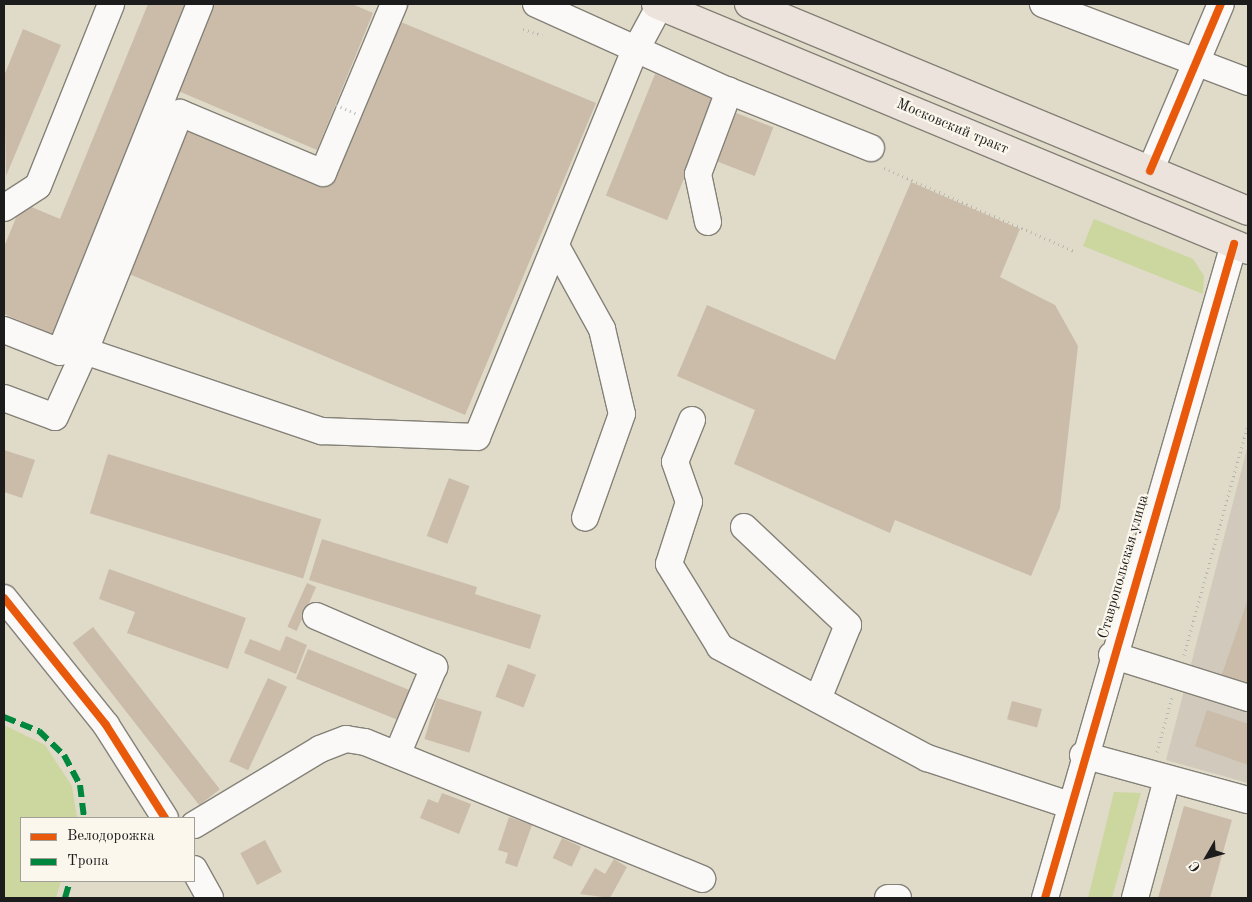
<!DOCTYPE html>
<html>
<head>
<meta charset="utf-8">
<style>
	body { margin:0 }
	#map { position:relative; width:1252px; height:902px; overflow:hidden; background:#e0dac8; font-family:"Old Standard TT",serif }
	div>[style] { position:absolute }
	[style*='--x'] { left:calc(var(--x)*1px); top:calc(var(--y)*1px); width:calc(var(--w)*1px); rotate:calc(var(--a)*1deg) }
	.industrial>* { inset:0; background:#d0c9bc }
	.green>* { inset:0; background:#cbd79e }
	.building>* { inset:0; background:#cabca9; transform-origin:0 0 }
	.path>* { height:3px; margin-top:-1.5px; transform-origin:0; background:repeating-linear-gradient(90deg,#b7b6b3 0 1px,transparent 0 5px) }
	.roads { filter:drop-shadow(1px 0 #848178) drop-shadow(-1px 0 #848178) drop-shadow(0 1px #848178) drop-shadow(0 -1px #848178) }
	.minor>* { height:26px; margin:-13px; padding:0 13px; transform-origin:13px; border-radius:13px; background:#faf9f7 }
	.major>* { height:28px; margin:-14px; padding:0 14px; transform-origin:14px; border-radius:14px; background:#ece4dc }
	.path-bridge>* { height:3px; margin-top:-1.5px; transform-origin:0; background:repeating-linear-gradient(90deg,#b7b6b3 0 1px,transparent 0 5px) }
	.quiet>* { height:6px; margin-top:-3px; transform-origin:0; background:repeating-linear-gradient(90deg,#00873e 0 12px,transparent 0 18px) }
	.cycleway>* { height:8px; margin:-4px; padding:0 4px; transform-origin:4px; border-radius:4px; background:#e8590c }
	span { translate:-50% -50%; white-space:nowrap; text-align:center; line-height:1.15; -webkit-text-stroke:4.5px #fbf7ec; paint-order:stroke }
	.street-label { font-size:15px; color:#1c1c1c }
	.frame { position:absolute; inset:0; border:5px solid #1c1c1c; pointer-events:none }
	.legend { position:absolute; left:20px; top:817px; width:175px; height:65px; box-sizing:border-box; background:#fbf7ec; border:1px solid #a29f99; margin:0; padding:6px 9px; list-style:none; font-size:15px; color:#1c1c1c }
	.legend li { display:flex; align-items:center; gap:10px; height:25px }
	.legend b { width:25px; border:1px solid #a29f99 }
	.north { position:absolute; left:1182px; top:832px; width:50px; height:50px; -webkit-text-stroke:4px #fbf7ec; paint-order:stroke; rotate:232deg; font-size:14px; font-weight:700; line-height:20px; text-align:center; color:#1c1c1c }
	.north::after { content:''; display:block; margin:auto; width:18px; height:22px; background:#1c1c1c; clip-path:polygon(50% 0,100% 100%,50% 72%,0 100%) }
</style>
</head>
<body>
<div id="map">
	<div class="industrial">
		<i style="clip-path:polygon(1248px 445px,1248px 783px,1166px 760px)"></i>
	</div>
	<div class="green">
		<i style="clip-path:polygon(1094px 219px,1193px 259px,1204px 276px,1203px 294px,1083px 246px)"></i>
		<i style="clip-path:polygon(4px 725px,45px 745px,72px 786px,77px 818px,21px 818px,21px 881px,61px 881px,56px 898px,4px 898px)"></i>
		<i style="clip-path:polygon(1114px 792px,1141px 793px,1112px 898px,1088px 898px)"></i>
	</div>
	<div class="building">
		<i style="clip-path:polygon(148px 4px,188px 4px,52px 334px,4px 314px,4px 247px,22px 203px,60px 219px)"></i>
		<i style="clip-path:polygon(213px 4px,352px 4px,373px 13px,317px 150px,176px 90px)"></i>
		<i style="clip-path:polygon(396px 20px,596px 103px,465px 415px,122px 271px,183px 125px,327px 185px)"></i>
		<i style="clip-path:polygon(23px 29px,61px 45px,6px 176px,4px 76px)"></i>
		<i style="left:655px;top:74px;width:66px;height:131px;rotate:22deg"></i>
		<i style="left:736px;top:113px;width:40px;height:52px;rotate:21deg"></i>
		<i style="clip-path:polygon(911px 182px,1020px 229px,1000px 277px,1055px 305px,1078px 346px,1060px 508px,1031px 576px,895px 520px,890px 533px,734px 464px,755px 410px,677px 376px,707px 305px,835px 360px)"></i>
		<i style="clip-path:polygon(4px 450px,35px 460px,22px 498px,4px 492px)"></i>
		<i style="left:108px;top:454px;width:223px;height:62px;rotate:17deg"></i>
		<i style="left:449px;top:478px;width:22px;height:62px;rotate:21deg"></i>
		<i style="clip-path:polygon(322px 539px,477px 587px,475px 594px,541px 615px,530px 649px,309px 580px)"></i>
		<i style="clip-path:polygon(109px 569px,246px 618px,228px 669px,127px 633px,135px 612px,99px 599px)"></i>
		<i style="left:307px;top:583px;width:10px;height:48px;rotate:24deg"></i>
		<i style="clip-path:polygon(1248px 599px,1248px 687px,1221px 677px)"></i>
		<i style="left:93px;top:627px;width:206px;height:26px;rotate:52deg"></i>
		<i style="clip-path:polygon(286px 636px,307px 645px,296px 674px,244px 653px,250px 639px,280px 651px)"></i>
		<i style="left:308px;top:649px;width:114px;height:32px;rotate:22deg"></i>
		<i style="left:508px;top:664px;width:30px;height:35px;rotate:21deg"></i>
		<i style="left:268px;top:678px;width:21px;height:92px;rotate:25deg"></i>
		<i style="left:437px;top:698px;width:47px;height:43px;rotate:17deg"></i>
		<i style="left:1012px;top:701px;width:31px;height:19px;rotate:15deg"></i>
		<i style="clip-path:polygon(1207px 710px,1248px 724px,1248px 765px,1195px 746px)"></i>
		<i style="clip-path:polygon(442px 793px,471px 804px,459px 834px,420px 818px,428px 799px,438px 803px)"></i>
		<i style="clip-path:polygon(1184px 806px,1232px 820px,1210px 898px,1158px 898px)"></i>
		<i style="clip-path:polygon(509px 817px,532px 825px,517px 867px,505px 863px,508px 853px,498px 850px)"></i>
		<i style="left:562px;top:838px;width:21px;height:22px;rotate:25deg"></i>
		<i style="left:265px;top:840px;width:36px;height:28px;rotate:62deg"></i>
		<i style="clip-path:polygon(614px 859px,627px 867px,610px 898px,580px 894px,595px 868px,605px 874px)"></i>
	</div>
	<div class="path">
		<i style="--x:523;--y:29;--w:20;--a:18"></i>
		<i style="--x:884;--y:168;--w:207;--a:23.6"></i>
		<i style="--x:1184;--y:655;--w:239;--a:-74.5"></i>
		<i style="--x:1157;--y:752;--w:57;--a:-74.7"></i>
	</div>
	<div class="roads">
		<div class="minor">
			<i style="--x:394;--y:4;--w:183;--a:112.8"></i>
			<i style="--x:323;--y:173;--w:155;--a:-157.2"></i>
			<i style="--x:180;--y:113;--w:256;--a:111.8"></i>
			<i style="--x:85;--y:351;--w:250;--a:18.7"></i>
			<i style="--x:322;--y:431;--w:155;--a:2.2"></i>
			<i style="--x:477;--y:437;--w:413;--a:-67.8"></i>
			<i style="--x:633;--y:55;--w:57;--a:-61.6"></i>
			<i style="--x:536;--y:4;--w:212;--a:24.3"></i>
			<i style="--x:729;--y:91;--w:153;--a:21.9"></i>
			<i style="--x:1043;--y:4;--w:219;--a:20.8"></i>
			<i style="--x:1150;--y:171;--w:181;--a:-67"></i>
			<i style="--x:4;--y:208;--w:40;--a:-32.9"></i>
			<i style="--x:38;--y:186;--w:196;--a:-68.1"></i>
			<i style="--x:708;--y:222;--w:49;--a:-101.8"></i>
			<i style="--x:698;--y:174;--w:89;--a:-69.5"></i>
			<i style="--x:556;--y:246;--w:95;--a:61"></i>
			<i style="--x:602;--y:329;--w:87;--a:76.8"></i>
			<i style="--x:622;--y:414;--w:110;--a:109.6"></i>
			<i style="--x:4;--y:330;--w:60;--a:21.4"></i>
			<i style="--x:60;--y:352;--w:375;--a:-68.1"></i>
			<i style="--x:4;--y:398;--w:54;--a:20.4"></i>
			<i style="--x:55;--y:417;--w:72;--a:-65.6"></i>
			<i style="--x:692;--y:420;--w:45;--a:112"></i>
			<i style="--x:675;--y:462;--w:42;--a:70.7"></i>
			<i style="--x:689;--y:502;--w:65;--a:107.9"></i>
			<i style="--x:669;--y:564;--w:97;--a:58.4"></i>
			<i style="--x:720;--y:647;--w:235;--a:28.2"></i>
			<i style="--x:927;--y:758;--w:150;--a:18.3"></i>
			<i style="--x:744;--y:527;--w:143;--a:43.3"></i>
			<i style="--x:848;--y:625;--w:80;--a:112.1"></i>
			<i style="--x:4;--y:598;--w:163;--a:51.2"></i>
			<i style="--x:106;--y:725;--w:110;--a:57.6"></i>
			<i style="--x:316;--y:616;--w:129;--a:23.4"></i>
			<i style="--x:434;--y:667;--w:95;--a:112.8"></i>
			<i style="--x:1112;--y:655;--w:143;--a:17.5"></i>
			<i style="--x:1083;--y:755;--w:171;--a:15.3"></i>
			<i style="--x:194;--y:825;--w:147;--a:-31.1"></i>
			<i style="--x:320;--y:749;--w:28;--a:-21"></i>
			<i style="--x:346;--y:739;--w:19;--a:9"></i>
			<i style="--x:365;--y:742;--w:364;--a:22.1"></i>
			<i style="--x:194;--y:869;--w:33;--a:61"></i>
			<i style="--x:888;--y:898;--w:10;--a:0"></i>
			<i style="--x:1045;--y:898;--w:681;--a:-73.88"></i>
			<i style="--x:1135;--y:898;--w:123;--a:-74.9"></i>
		</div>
		<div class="major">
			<i style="--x:656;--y:4;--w:641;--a:22.56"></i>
			<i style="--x:749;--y:4;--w:540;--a:22.53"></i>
		</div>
	</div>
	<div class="path-bridge">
		<i style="--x:336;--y:105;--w:23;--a:23"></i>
	</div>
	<div class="quiet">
		<i style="--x:4;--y:717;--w:38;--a:22"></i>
		<i style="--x:39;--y:731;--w:35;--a:44"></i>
		<i style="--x:64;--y:755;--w:34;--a:62"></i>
		<i style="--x:80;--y:785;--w:33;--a:83"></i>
		<i style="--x:65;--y:898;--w:18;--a:-74"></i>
	</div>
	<div class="cycleway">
		<i style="--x:1150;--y:171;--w:181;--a:-67"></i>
		<i style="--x:4;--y:598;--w:163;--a:51.2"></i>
		<i style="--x:106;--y:725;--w:110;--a:57.6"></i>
		<i style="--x:1045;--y:898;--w:681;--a:-73.88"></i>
	</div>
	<div class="street-label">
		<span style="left:952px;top:127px;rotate:23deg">Московский тракт</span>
		<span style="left:1124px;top:567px;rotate:-74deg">Ставропольская улица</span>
	</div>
	<div class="frame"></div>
	<ul class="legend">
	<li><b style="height:6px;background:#e8590c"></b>Велодорожка</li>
	<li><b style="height:6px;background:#00873e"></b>Тропа</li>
	</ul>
	<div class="north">С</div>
</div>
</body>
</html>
